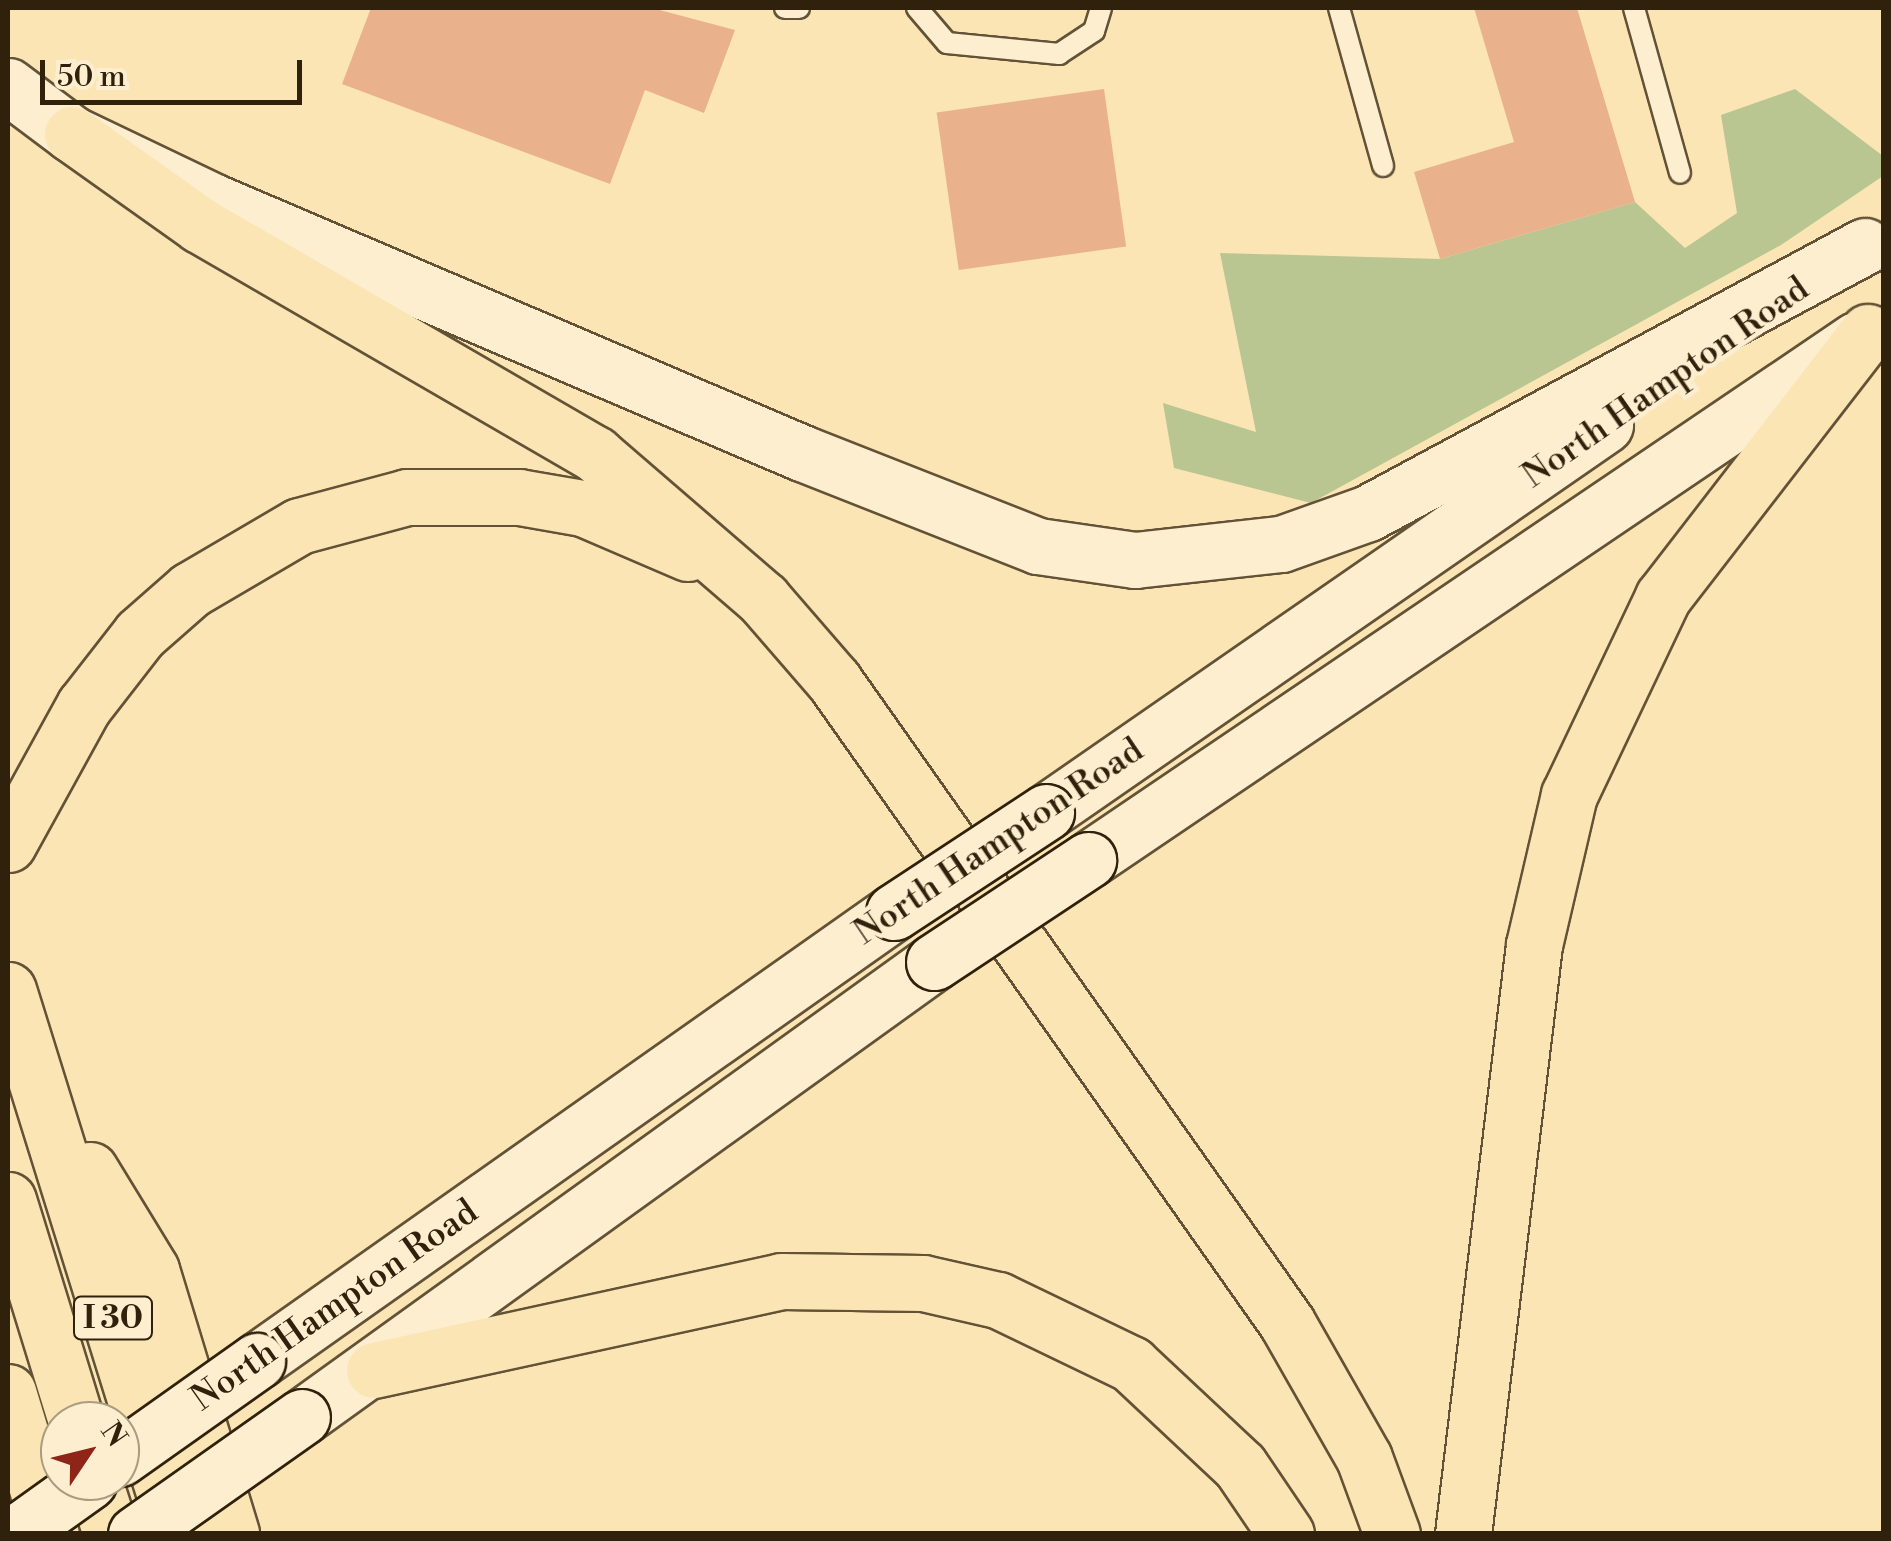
<!DOCTYPE html>
<html>
<head>
<meta charset="utf-8">
<style>
	body { margin:0 }
	#map { position:relative; width:1891px; height:1541px; overflow:hidden; background:#fbe5b5; font-family:"Libre Bodoni",serif }
	div>[style] { position:absolute }
	[style*='--x'] { left:calc(var(--x)*1px); top:calc(var(--y)*1px); width:calc(var(--w)*1px); rotate:calc(var(--a)*1deg) }
	.green>* { inset:0; background:#b9c691 }
	.building>* { inset:0; background:#eab18d; transform-origin:0 0 }
	.roads { filter:drop-shadow(2px 0 #635236) drop-shadow(-2px 0 #635236) drop-shadow(0 2px #635236) drop-shadow(0 -2px #635236) }
	.lane>* { height:20px; margin:-10px; padding:0 10px; transform-origin:10px; border-radius:10px; background:#fceecf }
	.secondary>* { height:55px; margin:-27.5px; padding:0 27.5px; transform-origin:27.5px; border-radius:27.5px; background:#fceecf }
	.highway>* { height:55px; margin:-27.5px; padding:0 27.5px; transform-origin:27.5px; border-radius:27.5px; background:#fbe5b5 }
	.bridges { filter:drop-shadow(2px 0 #30210c) drop-shadow(-2px 0 #30210c) drop-shadow(0 2px #30210c) drop-shadow(0 -2px #30210c) }
	.secondary-bridge>* { height:55px; margin:-27.5px; padding:0 27.5px; transform-origin:27.5px; border-radius:27.5px; background:#fceecf }
	span { translate:-50% -50%; white-space:nowrap; text-align:center; line-height:1.15; -webkit-text-stroke:9px #fceecf; paint-order:stroke }
	.shield-label span { padding:2px 8px; background:#fceecf; border:2px solid; border-radius:8px; -webkit-text-stroke-width:0 }
	.shield-label { font-size:32px; color:#30210c; font-weight:700 }
	.street-label { font-size:35px; color:#30210c }
	.frame { position:absolute; inset:0; border:10px solid #30210c; pointer-events:none }
	.north { position:absolute; left:40px; top:1401px; width:100px; height:100px; box-sizing:border-box; background:#fceecf; border:2px solid #aa9c81; border-radius:50%; rotate:55deg; font-size:28px; font-weight:700; line-height:40px; text-align:center; color:#30210c }
	.north::after { content:''; display:block; margin:auto; width:35px; height:45px; background:#8f2418; clip-path:polygon(50% 0,100% 100%,50% 72%,0 100%) }
	.scale { position:absolute; left:40px; top:60px; width:262px; height:45px; box-sizing:border-box; border:5px solid #30210c; border-top:0; padding-left:12px; font-size:30px; line-height:35px; white-space:nowrap; color:#30210c; -webkit-text-stroke:8px #fceecf; paint-order:stroke }
</style>
</head>
<body>
<div id="map">
	<div class="green">
		<i style="clip-path:polygon(1795px 89px,1883px 156px,1883px 176px,1781px 245px,1311px 503px,1174px 468px,1163px 403px,1256px 432px,1220px 253px,1440px 259px,1635px 202px,1685px 248px,1737px 213px,1721px 115px)"></i>
	</div>
	<div class="building">
		<i style="clip-path:polygon(371px 8px,652px 8px,735px 30px,704px 113px,645px 90px,610px 184px,342px 84px)"></i>
		<i style="clip-path:polygon(1474px 8px,1577px 8px,1635px 202px,1440px 259px,1414px 172px,1514px 142px)"></i>
		<i style="left:1104px;top:89px;width:159px;height:169px;rotate:82deg"></i>
	</div>
	<div class="roads">
		<div class="lane">
			<i style="--x:785;--y:8;--w:14;--a:0"></i>
			<i style="--x:917;--y:8;--w:46;--a:49.4"></i>
			<i style="--x:947;--y:43;--w:113;--a:5.6"></i>
			<i style="--x:1059;--y:54;--w:42;--a:-33.3"></i>
			<i style="--x:1094;--y:31;--w:24;--a:-73"></i>
			<i style="--x:1339;--y:8;--w:164;--a:74.4"></i>
			<i style="--x:1634;--y:8;--w:171;--a:74.4"></i>
		</div>
		<div class="secondary">
			<i style="--x:8;--y:86;--w:80;--a:36.9"></i>
			<i style="--x:72;--y:134;--w:157;--a:25.6"></i>
			<i style="--x:214;--y:202;--w:639;--a:23.12"></i>
			<i style="--x:802;--y:453;--w:254;--a:21.5"></i>
			<i style="--x:1038;--y:546;--w:98;--a:8.2"></i>
			<i style="--x:1135;--y:560;--w:147;--a:-6.3"></i>
			<i style="--x:1281;--y:544;--w:92;--a:-19.6"></i>
			<i style="--x:1368;--y:513;--w:564;--a:-28.25"></i>
			<i style="--x:1046;--y:812;--w:680;--a:-34.7"></i>
			<i style="--x:1088;--y:860;--w:927;--a:-34.1"></i>
			<i style="--x:257;--y:1361;--w:779;--a:-35.18"></i>
			<i style="--x:302;--y:1417;--w:779;--a:-35.75"></i>
		</div>
		<div class="highway">
			<i style="--x:72;--y:134;--w:157;--a:35.4"></i>
			<i style="--x:200;--y:225;--w:457;--a:30.1"></i>
			<i style="--x:595;--y:454;--w:222;--a:40.8"></i>
			<i style="--x:763;--y:599;--w:108;--a:49.1"></i>
			<i style="--x:834;--y:681;--w:786;--a:54.79"></i>
			<i style="--x:1287;--y:1323;--w:155;--a:60.3"></i>
			<i style="--x:1364;--y:1458;--w:81;--a:69.8"></i>
			<i style="--x:8;--y:844;--w:158;--a:-61.2"></i>
			<i style="--x:84;--y:706;--w:91;--a:-52.1"></i>
			<i style="--x:140;--y:634;--w:67;--a:-41.3"></i>
			<i style="--x:190;--y:590;--w:126;--a:-30.4"></i>
			<i style="--x:299;--y:526;--w:112;--a:-15"></i>
			<i style="--x:407;--y:497;--w:112;--a:0"></i>
			<i style="--x:519;--y:497;--w:65;--a:9.8"></i>
			<i style="--x:583;--y:508;--w:114;--a:23.2"></i>
			<i style="--x:8;--y:990;--w:570;--a:72.74"></i>
			<i style="--x:90;--y:1170;--w:117;--a:58.6"></i>
			<i style="--x:151;--y:1270;--w:276;--a:73.1"></i>
			<i style="--x:8;--y:1200;--w:231;--a:72.9"></i>
			<i style="--x:374;--y:1370;--w:417;--a:-12.3"></i>
			<i style="--x:781;--y:1281;--w:142;--a:0.8"></i>
			<i style="--x:923;--y:1283;--w:77;--a:12.8"></i>
			<i style="--x:998;--y:1300;--w:148;--a:25.7"></i>
			<i style="--x:1131;--y:1364;--w:149;--a:43.1"></i>
			<i style="--x:1240;--y:1466;--w:82;--a:55.9"></i>
			<i style="--x:8;--y:1392;--w:148;--a:73.2"></i>
			<i style="--x:94;--y:1481;--w:56;--a:72.2"></i>
			<i style="--x:1463;--y:1534;--w:593;--a:-83.13"></i>
			<i style="--x:1534;--y:945;--w:154;--a:-76.9"></i>
			<i style="--x:1569;--y:795;--w:219;--a:-64.6"></i>
			<i style="--x:1663;--y:597;--w:335;--a:-52.3"></i>
		</div>
	</div>
	<div class="bridges">
		<div class="secondary-bridge">
			<i style="--x:894;--y:912;--w:182;--a:-33.3"></i>
			<i style="--x:934;--y:962;--w:185;--a:-33.5"></i>
			<i style="--x:120;--y:1458;--w:168;--a:-35.3"></i>
			<i style="--x:15;--y:1534;--w:91;--a:-35.6"></i>
			<i style="--x:136;--y:1534;--w:203;--a:-35.2"></i>
		</div>
	</div>
	<div class="shield-label">
		<span style="left:113px;top:1318px">I 30</span>
	</div>
	<div class="street-label">
		<span style="left:1666px;top:383px;rotate:-35deg">North Hampton Road</span>
		<span style="left:999px;top:842px;rotate:-34deg">North Hampton Road</span>
		<span style="left:335px;top:1306px;rotate:-35deg">North Hampton Road</span>
	</div>
	<div class="frame"></div>
	<div class="north">N</div>
	<div class="scale">50 m</div>
</div>
</body>
</html>
